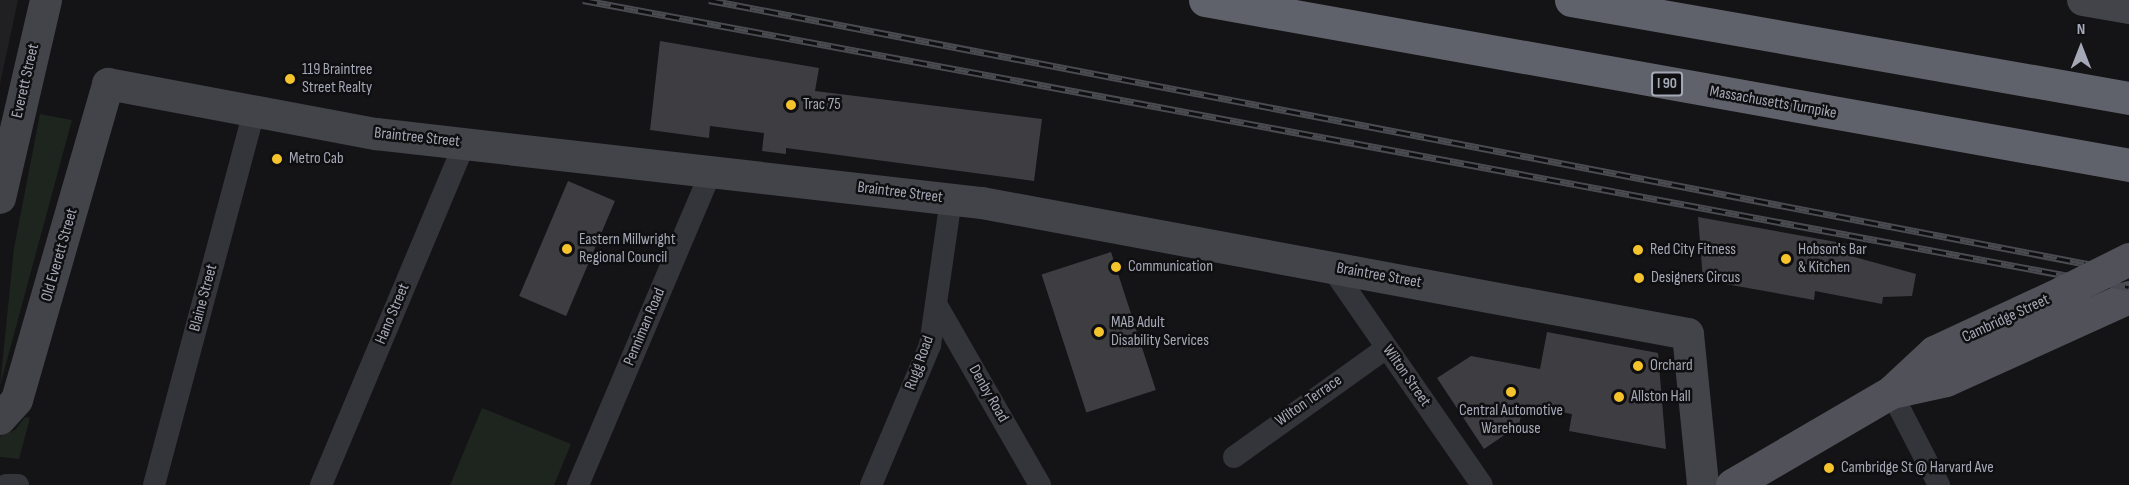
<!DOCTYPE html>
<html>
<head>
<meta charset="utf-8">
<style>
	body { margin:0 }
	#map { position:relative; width:2129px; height:485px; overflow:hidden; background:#141315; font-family:"Sofia Sans Condensed",sans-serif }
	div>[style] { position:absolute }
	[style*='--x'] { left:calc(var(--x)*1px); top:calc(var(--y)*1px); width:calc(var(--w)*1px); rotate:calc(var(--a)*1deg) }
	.built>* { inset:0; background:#201f22 }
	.green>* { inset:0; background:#1e251f }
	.building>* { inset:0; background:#3e3d42; transform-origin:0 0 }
	.street>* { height:22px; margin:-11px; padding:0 11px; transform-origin:11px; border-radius:11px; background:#34353a }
	.secondary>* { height:32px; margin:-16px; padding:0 16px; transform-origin:16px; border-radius:16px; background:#42444a }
	.primary>* { height:33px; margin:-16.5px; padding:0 16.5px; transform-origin:16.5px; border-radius:16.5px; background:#505159 }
	.highway>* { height:33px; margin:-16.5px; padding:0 16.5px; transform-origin:16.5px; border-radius:16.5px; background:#60626b }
	.rail>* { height:7px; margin-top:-3.5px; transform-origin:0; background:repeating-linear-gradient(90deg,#0f0e10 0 14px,#494b51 0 28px); box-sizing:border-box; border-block:2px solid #494b51 }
	.primary-bridge>* { height:33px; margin:-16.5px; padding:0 16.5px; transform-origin:16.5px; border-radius:16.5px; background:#505159 }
	.dots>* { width:16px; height:16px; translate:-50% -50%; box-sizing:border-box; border:3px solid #0f0e10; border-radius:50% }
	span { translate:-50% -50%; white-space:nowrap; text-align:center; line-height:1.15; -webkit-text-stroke:5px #0f0e10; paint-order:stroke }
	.shield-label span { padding:2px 4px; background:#0f0e10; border:2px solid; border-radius:4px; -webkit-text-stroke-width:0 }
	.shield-label { font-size:15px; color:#a5a8b6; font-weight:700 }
	.poi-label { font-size:16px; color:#a5a8b6 }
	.left { translate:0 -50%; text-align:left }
	.street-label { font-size:16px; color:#a5a8b6 }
	.north { position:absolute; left:2051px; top:18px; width:60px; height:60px; -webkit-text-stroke:4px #0f0e10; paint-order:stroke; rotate:0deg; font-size:16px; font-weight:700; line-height:24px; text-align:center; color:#a5a8b6 }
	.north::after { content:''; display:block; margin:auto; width:21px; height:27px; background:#a5a8b6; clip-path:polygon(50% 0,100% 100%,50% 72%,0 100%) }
</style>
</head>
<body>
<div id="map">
	<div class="built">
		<i style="clip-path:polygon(0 0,18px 0,0 84px)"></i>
	</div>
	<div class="green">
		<i style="clip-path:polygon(40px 114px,72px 120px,0 386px,14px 248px)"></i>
		<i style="clip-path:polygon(482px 408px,571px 444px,554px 485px,450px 485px)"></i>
		<i style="clip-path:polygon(25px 417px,30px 418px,19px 459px,0 457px,0 436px,15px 430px)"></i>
	</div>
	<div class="building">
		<i style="clip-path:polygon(660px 41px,819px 68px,815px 91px,1042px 119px,1034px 181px,786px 148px,786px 154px,762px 151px,764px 133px,710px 126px,709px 138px,650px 130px)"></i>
		<i style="left:568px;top:181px;width:51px;height:125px;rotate:23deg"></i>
		<i style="clip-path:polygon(1698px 217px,1853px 245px,1851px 256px,1916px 274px,1912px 296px,1883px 297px,1882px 304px,1815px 291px,1814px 300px,1703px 280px)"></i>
		<i style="left:1111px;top:252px;width:145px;height:73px;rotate:72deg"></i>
		<i style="clip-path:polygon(1547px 332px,1658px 353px,1666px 449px,1569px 431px,1572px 414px,1523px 406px,1519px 425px,1484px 449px,1437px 378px,1471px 356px,1540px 369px)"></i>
	</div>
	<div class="street">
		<i style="--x:1331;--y:267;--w:265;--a:55.3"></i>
		<i style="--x:936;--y:304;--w:209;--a:60.1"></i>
		<i style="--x:1891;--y:392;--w:105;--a:62.7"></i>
		<i style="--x:1234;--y:457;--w:187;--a:-35.6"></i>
		<i style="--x:6;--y:485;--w:12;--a:0"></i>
		<i style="--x:154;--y:485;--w:387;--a:-75"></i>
		<i style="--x:321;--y:485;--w:371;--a:-67.2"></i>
		<i style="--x:578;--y:485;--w:342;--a:-67"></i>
		<i style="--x:871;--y:485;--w:152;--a:-67.1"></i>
		<i style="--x:930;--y:345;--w:148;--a:-81.8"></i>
	</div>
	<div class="secondary">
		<i style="--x:2083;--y:0;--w:47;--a:9.9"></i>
		<i style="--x:0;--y:198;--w:203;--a:-76.9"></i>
		<i style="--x:0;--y:419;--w:25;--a:-48"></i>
		<i style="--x:17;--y:400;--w:329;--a:-73.9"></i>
		<i style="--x:108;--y:84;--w:273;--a:10.6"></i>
		<i style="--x:376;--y:134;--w:610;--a:6.5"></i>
		<i style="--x:982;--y:203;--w:718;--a:10.51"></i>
		<i style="--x:1688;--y:334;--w:152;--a:84.3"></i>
	</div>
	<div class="primary">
		<i style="--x:1892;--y:392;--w:55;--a:-12.5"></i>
		<i style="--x:1946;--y:380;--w:201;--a:-24.4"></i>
		<i style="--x:1732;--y:485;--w:184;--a:-30.3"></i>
		<i style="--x:1891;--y:392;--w:59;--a:-42.9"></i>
		<i style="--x:1934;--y:352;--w:140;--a:-24.9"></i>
	</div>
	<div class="highway">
		<i style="--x:1205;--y:0;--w:939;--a:10.12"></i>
		<i style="--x:1571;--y:0;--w:567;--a:9.96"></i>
	</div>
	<div class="rail">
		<i style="--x:583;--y:0;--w:1572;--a:10.52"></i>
		<i style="--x:709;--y:0;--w:1446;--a:10.84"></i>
	</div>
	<div class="primary-bridge">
		<i style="--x:2061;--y:293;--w:76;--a:-26.6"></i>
	</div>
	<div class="dots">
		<i style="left:290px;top:79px;background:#f5c42c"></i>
		<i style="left:791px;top:105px;background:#f5c42c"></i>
		<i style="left:277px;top:159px;background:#f5c42c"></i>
		<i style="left:567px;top:249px;background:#f5c42c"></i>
		<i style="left:1638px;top:250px;background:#f5c42c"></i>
		<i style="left:1786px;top:259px;background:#f5c42c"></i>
		<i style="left:1116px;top:267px;background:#f5c42c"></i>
		<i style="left:1639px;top:278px;background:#f5c42c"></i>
		<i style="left:1099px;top:332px;background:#f5c42c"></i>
		<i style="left:1638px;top:366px;background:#f5c42c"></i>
		<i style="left:1511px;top:392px;background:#f5c42c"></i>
		<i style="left:1619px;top:397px;background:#f5c42c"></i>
		<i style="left:1829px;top:468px;background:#f5c42c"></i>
	</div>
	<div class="shield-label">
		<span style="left:1667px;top:84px">I 90</span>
	</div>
	<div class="poi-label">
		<span class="left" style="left:302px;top:79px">119 Braintree<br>Street Realty</span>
		<span class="left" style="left:803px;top:105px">Trac 75</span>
		<span class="left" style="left:289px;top:159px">Metro Cab</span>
		<span class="left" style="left:579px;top:249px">Eastern Millwright<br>Regional Council</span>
		<span class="left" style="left:1650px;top:250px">Red City Fitness</span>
		<span class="left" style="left:1798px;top:259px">Hobson's Bar<br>&amp; Kitchen</span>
		<span class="left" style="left:1128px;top:267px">Communication</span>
		<span class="left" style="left:1651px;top:278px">Designers Circus</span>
		<span class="left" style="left:1111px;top:332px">MAB Adult<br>Disability Services</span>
		<span class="left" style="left:1650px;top:366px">Orchard</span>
		<span class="left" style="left:1631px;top:397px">Allston Hall</span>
		<span style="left:1511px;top:420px">Central Automotive<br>Warehouse</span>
		<span class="left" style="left:1841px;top:468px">Cambridge St @ Harvard Ave</span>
	</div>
	<div class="street-label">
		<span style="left:26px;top:81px;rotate:-77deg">Everett Street</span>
		<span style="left:1773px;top:103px;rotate:10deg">Massachusetts Turnpike</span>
		<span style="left:417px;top:138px;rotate:6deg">Braintree Street</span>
		<span style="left:900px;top:193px;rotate:7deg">Braintree Street</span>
		<span style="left:60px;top:255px;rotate:-74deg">Old Everett Street</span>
		<span style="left:1379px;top:276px;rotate:10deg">Braintree Street</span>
		<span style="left:204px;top:298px;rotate:-75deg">Blaine Street</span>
		<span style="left:393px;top:314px;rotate:-67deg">Hano Street</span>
		<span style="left:2006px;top:319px;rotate:-25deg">Cambridge Street</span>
		<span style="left:645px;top:327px;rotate:-67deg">Penniman Road</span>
		<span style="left:920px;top:363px;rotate:-70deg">Rugg Road</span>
		<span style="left:1406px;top:376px;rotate:55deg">Wilton Street</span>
		<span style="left:988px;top:394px;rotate:60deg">Denby Road</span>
		<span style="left:1309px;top:401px;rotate:-35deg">Wilton Terrace</span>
	</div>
	<div class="north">N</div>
</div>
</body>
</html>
